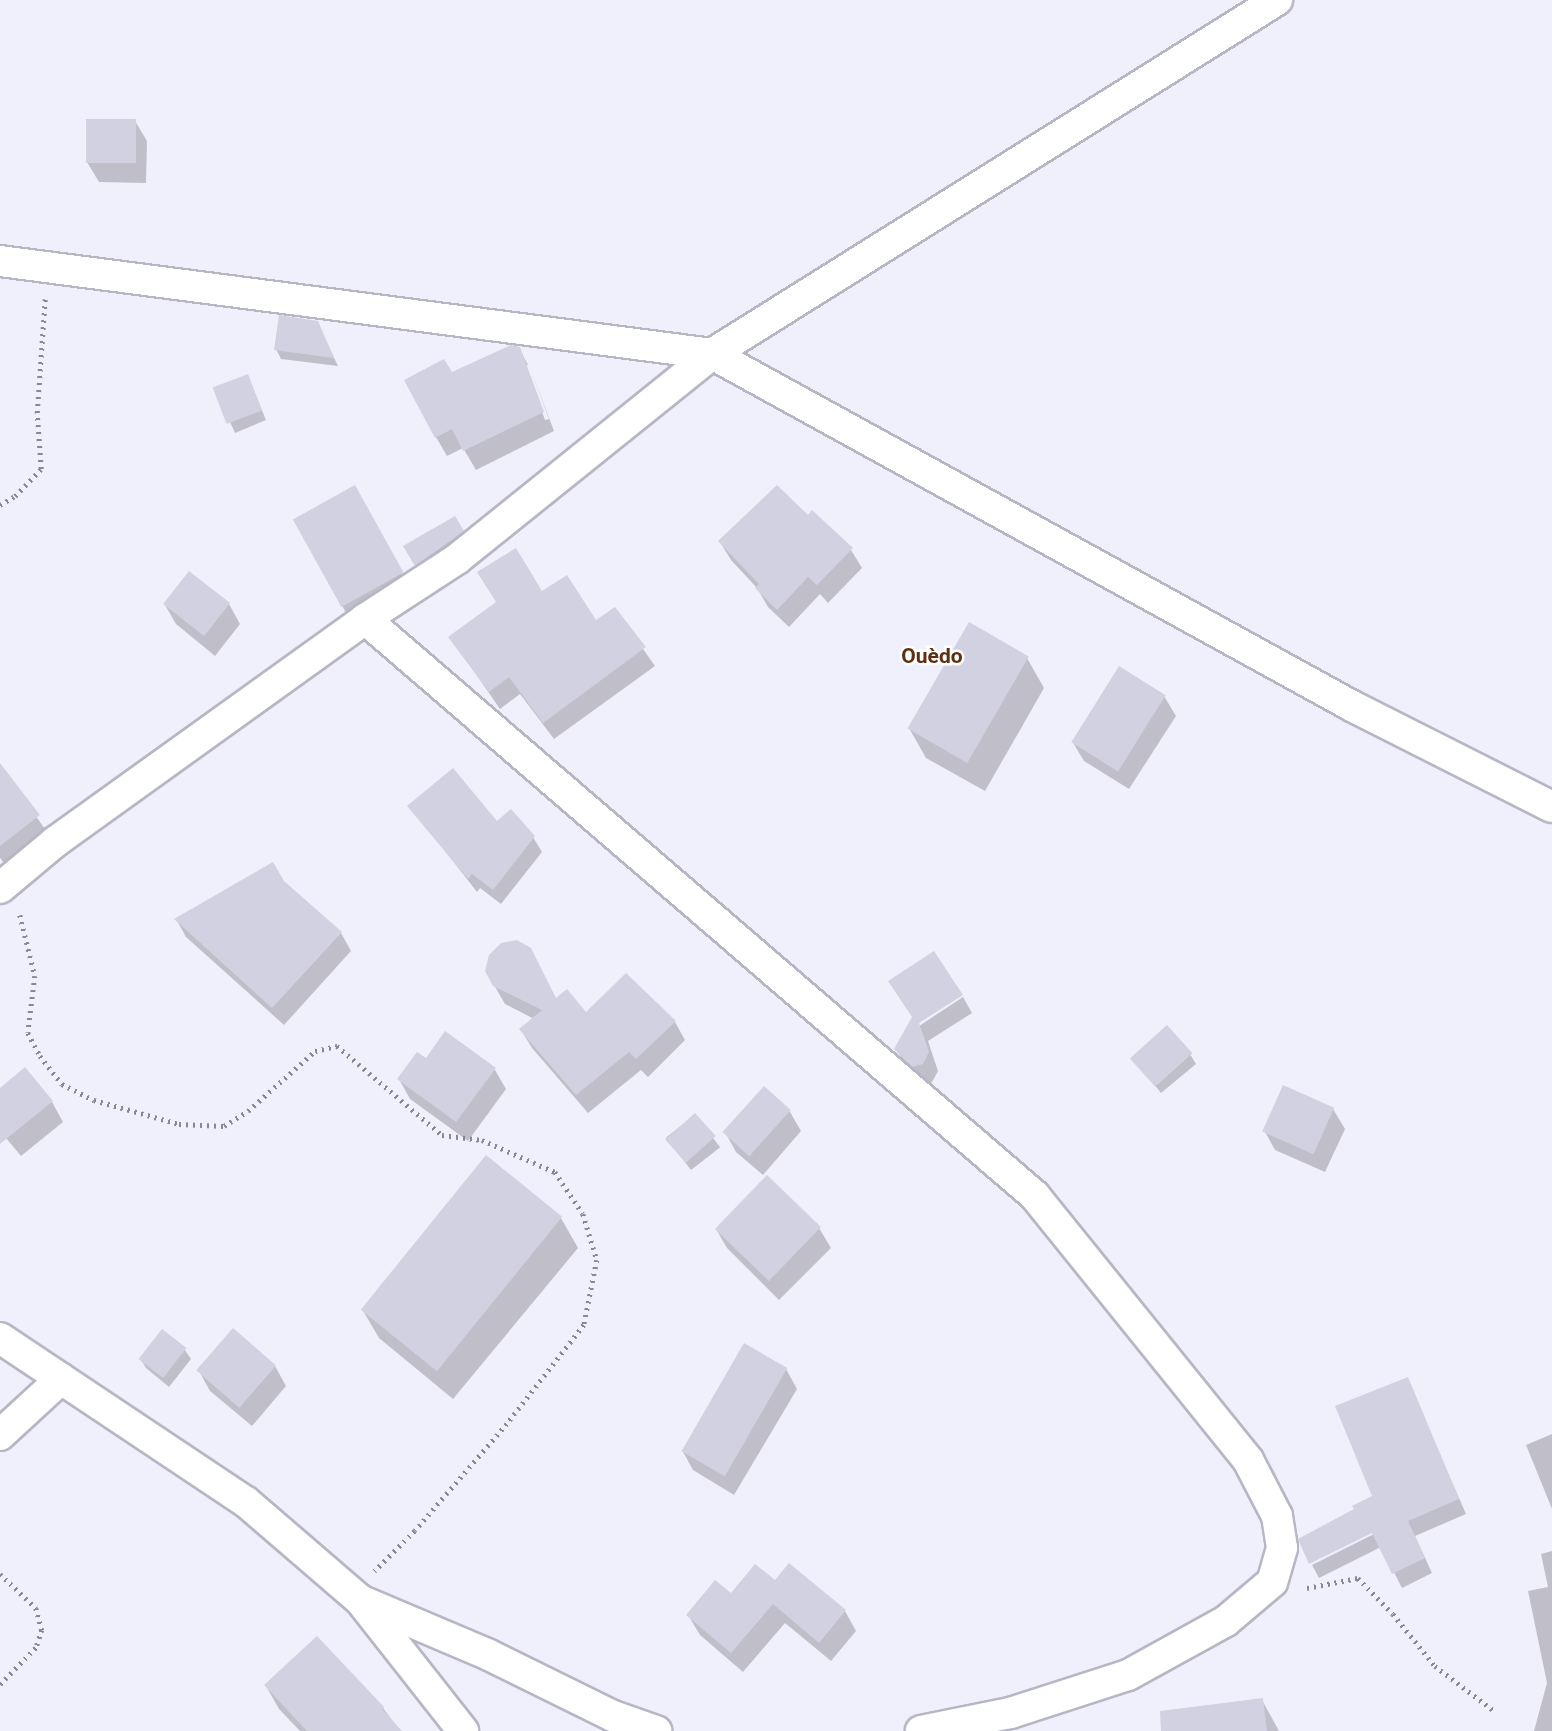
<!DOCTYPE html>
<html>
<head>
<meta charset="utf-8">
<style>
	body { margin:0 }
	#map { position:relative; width:1552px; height:1731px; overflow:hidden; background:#f0effc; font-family:Roboto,sans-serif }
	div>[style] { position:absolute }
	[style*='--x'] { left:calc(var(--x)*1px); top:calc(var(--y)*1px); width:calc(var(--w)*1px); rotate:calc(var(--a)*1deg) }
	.shadow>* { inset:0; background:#0003; transform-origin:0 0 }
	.building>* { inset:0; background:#d2d1e1; transform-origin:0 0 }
	.path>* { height:4.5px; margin-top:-2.25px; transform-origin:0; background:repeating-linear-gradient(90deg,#898891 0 2px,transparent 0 7px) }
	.roads { filter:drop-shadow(2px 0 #b7b6c5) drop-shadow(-2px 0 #b7b6c5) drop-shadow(0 2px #b7b6c5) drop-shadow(0 -2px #b7b6c5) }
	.street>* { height:30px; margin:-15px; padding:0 15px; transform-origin:15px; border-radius:15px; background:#fff }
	span { translate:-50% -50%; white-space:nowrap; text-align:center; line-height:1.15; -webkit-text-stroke:5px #fefefe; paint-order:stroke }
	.quarter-label { font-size:21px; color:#5e2f11; font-weight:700 }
</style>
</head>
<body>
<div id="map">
	<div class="shadow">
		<i style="clip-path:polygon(135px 121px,147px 141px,146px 183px,99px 182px,87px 162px)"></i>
		<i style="clip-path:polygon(317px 322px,338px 366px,281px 359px,276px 349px)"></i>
		<i style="clip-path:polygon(519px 348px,528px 365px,525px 365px,545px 420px,549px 419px,529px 365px,554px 431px,476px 470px,463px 448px,447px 456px,436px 437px,451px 374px)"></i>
		<i style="clip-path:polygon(252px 386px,266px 420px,235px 433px,215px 389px)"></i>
		<i style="clip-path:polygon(366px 507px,413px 594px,354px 628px,296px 519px)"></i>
		<i style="clip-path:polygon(808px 517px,851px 550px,862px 568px,828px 603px,820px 594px,789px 627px,768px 607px,757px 588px,731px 560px,720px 542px)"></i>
		<i style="left:455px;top:519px;width:38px;height:56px;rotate:60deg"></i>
		<i style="clip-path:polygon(542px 593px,596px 623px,615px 609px,655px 666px,554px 739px,520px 694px,500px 709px,451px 638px,498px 603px)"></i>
		<i style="clip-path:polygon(229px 604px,240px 624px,215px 656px,176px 624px,165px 605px)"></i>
		<i style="clip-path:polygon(1027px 658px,1044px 688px,985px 791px,926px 758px,909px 728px)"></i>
		<i style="clip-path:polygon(1164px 696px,1176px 716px,1129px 789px,1084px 761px,1072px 741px)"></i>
		<i style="clip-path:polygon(0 766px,50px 836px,8px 868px,0 858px)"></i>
		<i style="clip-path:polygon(410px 806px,497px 823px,533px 837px,542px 852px,501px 904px,480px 888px,477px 892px)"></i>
		<i style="clip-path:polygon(282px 882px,341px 933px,351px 951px,284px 1025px,186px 937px,176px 919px)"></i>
		<i style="clip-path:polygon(934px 954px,911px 1027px,913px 1030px,963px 997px,972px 1013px,928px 1041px,938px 1071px,932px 1082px,924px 1084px,906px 1067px,896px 1049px,913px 1018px)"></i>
		<i style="clip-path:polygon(494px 985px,557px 1000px,586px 1014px,675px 1022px,685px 1040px,648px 1077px,641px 1070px,588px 1113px,532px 1048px,521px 1030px,534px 1019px,505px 1004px)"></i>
		<i style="clip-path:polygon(1190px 1054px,1196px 1064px,1161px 1093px,1132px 1057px)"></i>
		<i style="clip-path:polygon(426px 1061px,495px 1070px,506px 1089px,468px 1141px,410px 1099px,399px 1079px)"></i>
		<i style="clip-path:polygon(24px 1070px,52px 1102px,63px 1122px,21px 1156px,0 1131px,0 1090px)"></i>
		<i style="clip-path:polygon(764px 1088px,790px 1112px,801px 1131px,763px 1175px,736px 1152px,725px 1132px)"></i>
		<i style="clip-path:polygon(1333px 1109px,1345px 1129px,1325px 1172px,1275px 1150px,1264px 1130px)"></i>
		<i style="left:695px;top:1115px;width:41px;height:37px;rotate:52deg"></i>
		<i style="clip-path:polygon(561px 1218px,578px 1248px,453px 1399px,379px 1338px,362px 1309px)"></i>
		<i style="clip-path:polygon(819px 1228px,831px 1248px,779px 1300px,727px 1248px,716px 1229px)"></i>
		<i style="clip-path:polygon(162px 1332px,185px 1350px,191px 1359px,169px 1387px,146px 1368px,140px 1358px)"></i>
		<i style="clip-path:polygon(275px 1366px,286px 1386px,252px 1426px,210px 1391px,199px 1371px)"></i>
		<i style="clip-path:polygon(786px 1369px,797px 1389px,734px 1495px,693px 1470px,682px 1450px)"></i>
		<i style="clip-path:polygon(1407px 1379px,1466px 1514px,1415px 1536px,1432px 1573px,1402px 1588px,1381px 1547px,1319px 1578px,1312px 1565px,1380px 1531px,1356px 1510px,1374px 1497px)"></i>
		<i style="clip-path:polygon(1552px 1434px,1552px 1509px,1526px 1445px)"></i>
		<i style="clip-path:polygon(1552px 1551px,1552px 1731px,1534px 1731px,1547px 1683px,1528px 1591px,1548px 1587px,1541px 1554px)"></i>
		<i style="clip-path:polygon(775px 1582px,845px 1611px,856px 1631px,831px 1661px,785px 1623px,743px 1672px,700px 1635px,688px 1615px)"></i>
		<i style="clip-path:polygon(317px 1638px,383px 1708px,400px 1731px,300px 1731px,279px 1709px,266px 1686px)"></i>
		<i style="clip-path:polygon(1262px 1700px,1279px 1731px,1213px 1731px)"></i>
	</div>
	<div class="building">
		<i style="left:86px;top:119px;width:50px;height:44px"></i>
		<i style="clip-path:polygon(279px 315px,318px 321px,334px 358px,274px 350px)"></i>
		<i style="clip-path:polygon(511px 345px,520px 347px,544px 412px,463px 451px,452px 429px,435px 438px,404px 380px,444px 359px,452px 372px)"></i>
		<i style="left:248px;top:374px;width:39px;height:38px;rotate:69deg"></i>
		<i style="left:355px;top:485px;width:100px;height:71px;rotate:61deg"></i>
		<i style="clip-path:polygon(777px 485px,808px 515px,812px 510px,853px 548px,817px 585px,808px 577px,777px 610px,755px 588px,759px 584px,718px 541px)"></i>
		<i style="clip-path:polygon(455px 516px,464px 531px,415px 566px,403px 546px)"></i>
		<i style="clip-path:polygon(516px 548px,542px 591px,567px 575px,596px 620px,615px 607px,646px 647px,543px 723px,509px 677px,489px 692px,448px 637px,496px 602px,477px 572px)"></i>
		<i style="left:189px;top:571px;width:52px;height:42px;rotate:38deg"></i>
		<i style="left:969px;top:622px;width:69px;height:123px;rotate:30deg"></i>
		<i style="left:1119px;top:666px;width:55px;height:90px;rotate:32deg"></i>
		<i style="clip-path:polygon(0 763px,40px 815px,0 846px)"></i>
		<i style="clip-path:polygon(453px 768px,497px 821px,511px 809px,535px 836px,493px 890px,472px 874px,468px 879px,407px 806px)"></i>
		<i style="clip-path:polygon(273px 862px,284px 881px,342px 932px,272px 1008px,174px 919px)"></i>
		<i style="clip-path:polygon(517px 940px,531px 948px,556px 998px,567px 989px,586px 1012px,626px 973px,676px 1021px,636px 1059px,629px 1052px,576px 1095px,519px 1029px,542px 1010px,493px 986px,485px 971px,489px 955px,501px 943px)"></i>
		<i style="clip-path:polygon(934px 951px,963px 995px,919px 1023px,929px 1052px,923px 1064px,912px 1067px,894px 1049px,912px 1017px,888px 981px)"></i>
		<i style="left:1167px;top:1025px;width:38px;height:50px;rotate:48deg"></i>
		<i style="clip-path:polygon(445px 1031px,496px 1068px,456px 1122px,397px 1079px,417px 1052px,426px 1058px)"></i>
		<i style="clip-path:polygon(25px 1067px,53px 1101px,0 1144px,0 1088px)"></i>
		<i style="left:1283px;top:1085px;width:56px;height:51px;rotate:24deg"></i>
		<i style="left:764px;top:1086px;width:36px;height:62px;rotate:42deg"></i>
		<i style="left:695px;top:1113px;width:31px;height:40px;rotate:48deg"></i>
		<i style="left:486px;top:1155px;width:98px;height:199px;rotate:39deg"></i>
		<i style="left:767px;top:1175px;width:75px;height:75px;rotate:44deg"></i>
		<i style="left:233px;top:1328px;width:57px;height:56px;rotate:41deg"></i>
		<i style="left:162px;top:1329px;width:31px;height:38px;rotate:38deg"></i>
		<i style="left:744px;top:1343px;width:50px;height:125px;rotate:30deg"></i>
		<i style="clip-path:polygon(1408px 1377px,1459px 1499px,1408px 1521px,1425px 1558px,1392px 1574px,1372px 1533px,1309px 1564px,1298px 1539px,1354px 1509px,1352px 1506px,1372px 1496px,1335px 1406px)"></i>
		<i style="clip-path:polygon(789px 1563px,846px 1610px,819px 1643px,773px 1604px,731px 1653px,686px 1615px,715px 1580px,731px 1593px,755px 1564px,775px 1580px)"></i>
		<i style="clip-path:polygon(317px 1636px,384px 1707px,382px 1709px,402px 1731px,307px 1731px,264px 1685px)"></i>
		<i style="clip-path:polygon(1263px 1698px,1267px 1731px,1161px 1731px,1160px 1711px)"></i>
	</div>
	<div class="path">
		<i style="--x:0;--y:505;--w:17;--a:-31"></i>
		<i style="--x:15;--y:496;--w:37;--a:-46"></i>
		<i style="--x:41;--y:469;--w:56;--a:-94.1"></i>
		<i style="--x:37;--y:413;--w:114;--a:-86"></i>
		<i style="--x:20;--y:915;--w:63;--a:76.2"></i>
		<i style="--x:35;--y:976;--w:57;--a:97"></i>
		<i style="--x:28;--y:1033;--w:26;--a:62"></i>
		<i style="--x:40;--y:1056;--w:36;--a:52"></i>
		<i style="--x:62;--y:1084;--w:36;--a:27"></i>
		<i style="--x:94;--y:1100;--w:88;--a:15.8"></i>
		<i style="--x:179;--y:1124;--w:45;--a:2.5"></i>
		<i style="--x:224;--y:1126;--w:28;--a:-32"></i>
		<i style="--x:248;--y:1111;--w:90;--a:-41.8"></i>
		<i style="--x:315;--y:1051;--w:23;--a:-13"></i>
		<i style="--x:337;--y:1046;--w:138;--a:40.3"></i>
		<i style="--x:442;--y:1135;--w:40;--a:7.1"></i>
		<i style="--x:482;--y:1140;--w:80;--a:23.7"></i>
		<i style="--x:555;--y:1172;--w:50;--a:56.3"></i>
		<i style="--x:583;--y:1214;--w:48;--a:73.1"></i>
		<i style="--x:597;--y:1260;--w:66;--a:101.3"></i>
		<i style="--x:584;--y:1325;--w:125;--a:127.9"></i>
		<i style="--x:507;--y:1424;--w:141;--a:130.7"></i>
		<i style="--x:415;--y:1531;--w:57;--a:135"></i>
		<i style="--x:0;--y:1574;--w:50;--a:43.4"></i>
		<i style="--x:36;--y:1608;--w:23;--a:75"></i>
		<i style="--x:42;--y:1630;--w:19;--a:108"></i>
		<i style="--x:36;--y:1648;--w:52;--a:134.2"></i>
		<i style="--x:1307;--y:1588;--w:52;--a:-11.1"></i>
		<i style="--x:1358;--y:1578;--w:50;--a:45.8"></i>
		<i style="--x:1393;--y:1614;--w:67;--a:51.1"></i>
		<i style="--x:1435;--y:1666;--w:73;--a:37.2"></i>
	</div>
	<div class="roads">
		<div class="street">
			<i style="--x:0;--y:261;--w:718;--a:7.44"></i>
			<i style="--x:712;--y:354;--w:730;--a:28.81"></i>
			<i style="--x:1352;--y:706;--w:224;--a:26.8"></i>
			<i style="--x:365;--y:619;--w:884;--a:40.73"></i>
			<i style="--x:1035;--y:1196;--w:339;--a:51.1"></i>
			<i style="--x:1248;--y:1460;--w:63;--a:62.6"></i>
			<i style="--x:1277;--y:1516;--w:32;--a:81"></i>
			<i style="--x:1282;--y:1548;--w:35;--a:106"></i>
			<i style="--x:1272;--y:1582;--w:60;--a:139.7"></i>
			<i style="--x:1226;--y:1621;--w:112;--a:151.1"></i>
			<i style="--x:1128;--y:1675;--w:124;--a:162.1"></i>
			<i style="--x:1010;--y:1713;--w:91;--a:168.6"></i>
			<i style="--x:0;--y:888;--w:72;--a:-39.9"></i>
			<i style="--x:55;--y:842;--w:382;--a:-35.7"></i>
			<i style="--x:365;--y:619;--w:110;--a:-33.1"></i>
			<i style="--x:457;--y:559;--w:327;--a:-38.8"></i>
			<i style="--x:712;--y:354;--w:667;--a:-32.07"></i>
			<i style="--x:0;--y:1338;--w:296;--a:33.7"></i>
			<i style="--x:246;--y:1502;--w:150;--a:40.7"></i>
			<i style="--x:360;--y:1600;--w:167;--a:51.8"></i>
			<i style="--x:0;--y:1435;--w:83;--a:-42.6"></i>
			<i style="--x:362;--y:1601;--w:138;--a:23"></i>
			<i style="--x:489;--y:1655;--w:138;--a:26.2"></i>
			<i style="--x:613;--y:1716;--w:46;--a:19.2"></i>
		</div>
	</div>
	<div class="quarter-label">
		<span style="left:932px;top:656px">Ouèdo</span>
	</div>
</div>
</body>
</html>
